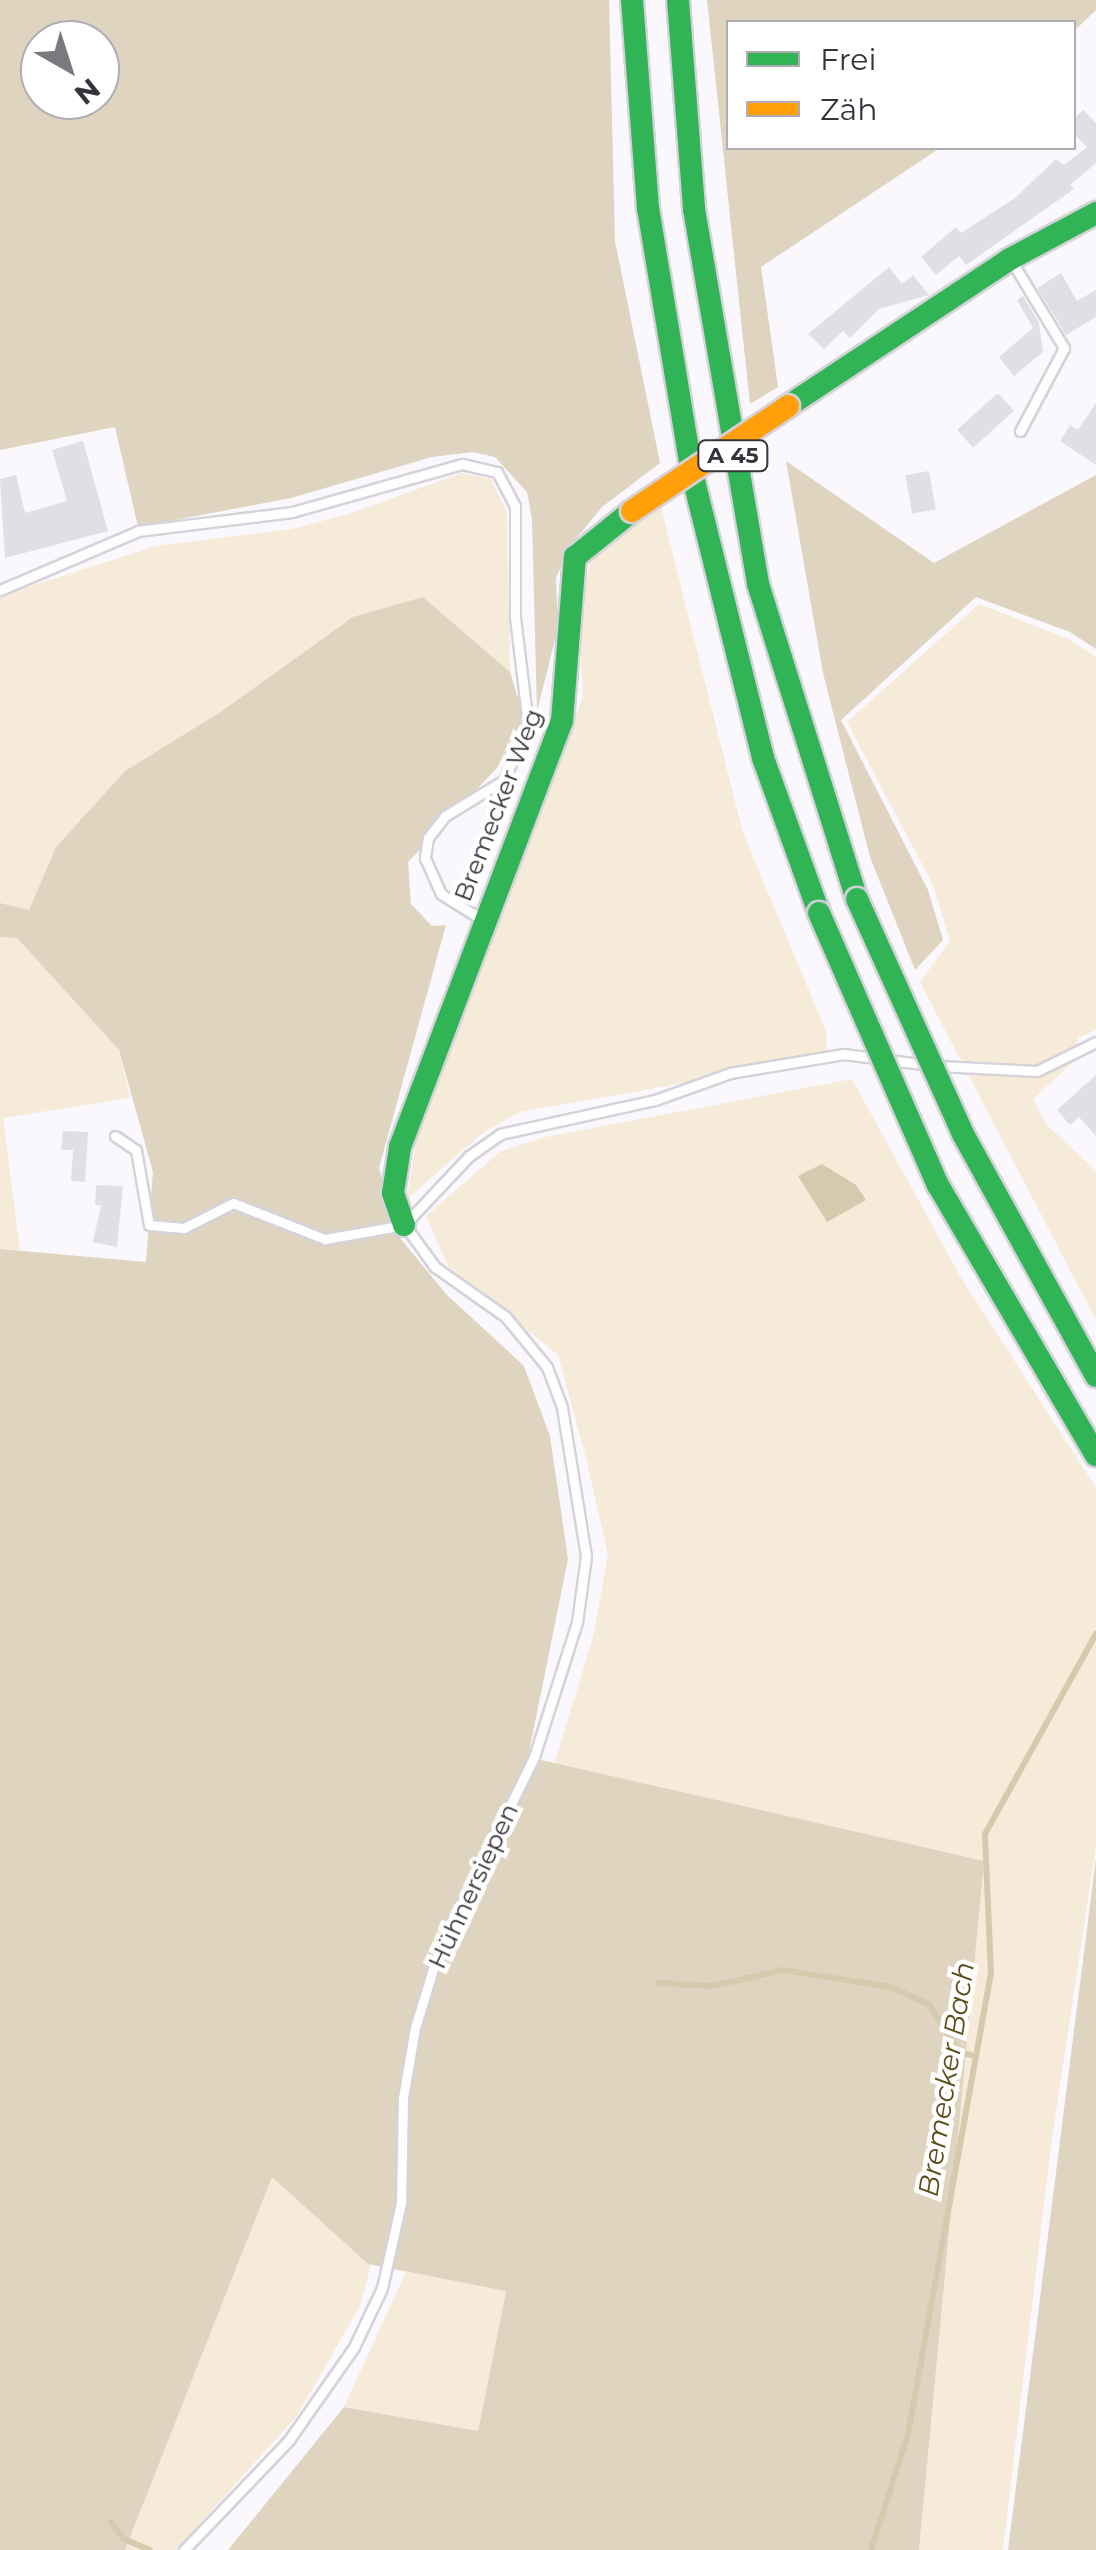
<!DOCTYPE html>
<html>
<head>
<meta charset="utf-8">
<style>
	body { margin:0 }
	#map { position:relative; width:1096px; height:2550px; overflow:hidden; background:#faf7fd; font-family:Montserrat,sans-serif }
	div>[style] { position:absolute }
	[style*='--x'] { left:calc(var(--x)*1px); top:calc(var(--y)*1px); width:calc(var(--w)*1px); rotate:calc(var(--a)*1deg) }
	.green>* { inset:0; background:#f6ebd8 }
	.forest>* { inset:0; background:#ded4c0 }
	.water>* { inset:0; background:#d5c9ae }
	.stream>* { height:6px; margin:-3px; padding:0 3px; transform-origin:3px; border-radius:3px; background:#d5c9ae }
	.building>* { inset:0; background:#e2dee6; transform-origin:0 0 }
	.roads { filter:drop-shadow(2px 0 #d5d2da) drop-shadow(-2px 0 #d5d2da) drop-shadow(0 2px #d5d2da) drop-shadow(0 -2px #d5d2da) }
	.lane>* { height:9px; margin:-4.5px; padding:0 4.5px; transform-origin:4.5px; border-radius:4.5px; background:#fefeff }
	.fast>* { height:22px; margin:-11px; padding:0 11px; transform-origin:11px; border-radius:11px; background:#30b455 }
	.bridges { filter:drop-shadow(2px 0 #d5d2da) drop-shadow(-2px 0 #d5d2da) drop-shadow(0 2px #d5d2da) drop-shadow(0 -2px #d5d2da) }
	.fast-bridge>* { height:22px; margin:-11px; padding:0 11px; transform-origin:11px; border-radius:11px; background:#30b455 }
	.slow-bridge>* { height:22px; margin:-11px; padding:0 11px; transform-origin:11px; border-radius:11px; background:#ff9f0a }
	span { translate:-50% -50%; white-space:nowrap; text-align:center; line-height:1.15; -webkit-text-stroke:9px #fff; paint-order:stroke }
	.shield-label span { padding:2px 8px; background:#fff; border:2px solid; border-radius:8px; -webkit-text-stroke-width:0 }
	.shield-label { font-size:22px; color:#37333c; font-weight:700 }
	.street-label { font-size:25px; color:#37333c }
	.water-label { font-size:28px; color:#5e4c1a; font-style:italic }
	.legend { position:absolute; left:726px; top:20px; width:350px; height:130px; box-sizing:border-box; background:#fff; border:2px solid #afadb1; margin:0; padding:12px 18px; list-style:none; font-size:30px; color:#37333c }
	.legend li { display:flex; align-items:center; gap:20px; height:50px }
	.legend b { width:50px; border:2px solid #afadb1 }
	.north { position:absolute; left:20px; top:20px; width:100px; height:100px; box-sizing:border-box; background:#fff; border:2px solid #afadb1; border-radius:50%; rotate:141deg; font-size:28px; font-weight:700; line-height:40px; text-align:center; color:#37333c }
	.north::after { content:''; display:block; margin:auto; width:35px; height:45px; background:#7b7880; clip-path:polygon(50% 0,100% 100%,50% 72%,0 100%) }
</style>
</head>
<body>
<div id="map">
	<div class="green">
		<i style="clip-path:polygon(461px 473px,491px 479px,507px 512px,510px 672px,423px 597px,125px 771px,56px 847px,29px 911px,0 903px,0 596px,156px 546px,292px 529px,352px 513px)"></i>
		<i style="clip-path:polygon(660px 503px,743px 833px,826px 1031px,827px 1058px,519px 1112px,481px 1134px,407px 1199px,418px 1127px,583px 697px,579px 608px,594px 550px)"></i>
		<i style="clip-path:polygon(979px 604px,1069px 639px,1096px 657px,1096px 1030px,1078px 1038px,1073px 1062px,1033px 1099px,1045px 1123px,1096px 1171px,1096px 1320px,920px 982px,950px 941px,933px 885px,847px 722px)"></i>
		<i style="clip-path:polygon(0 937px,17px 938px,119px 1050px,130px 1098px,3px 1118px,20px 1250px,0 1249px)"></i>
		<i style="clip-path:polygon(852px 1079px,960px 1276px,1096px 1488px,1096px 1846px,1051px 2145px,1003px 2550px,919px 2550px,984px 1861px,554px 1765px,593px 1637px,608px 1555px,587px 1462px,558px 1355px,448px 1266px,426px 1216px,501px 1151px,545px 1137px)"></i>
		<i style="clip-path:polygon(272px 2176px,371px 2266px,359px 2308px,296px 2417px,176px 2550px,125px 2550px)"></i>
		<i style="clip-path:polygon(406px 2272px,506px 2290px,478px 2431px,344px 2407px)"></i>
	</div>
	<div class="forest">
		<i style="clip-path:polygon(evenodd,0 0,609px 0,615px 241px,660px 463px,602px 507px,570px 546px,556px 578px,558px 628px,537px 711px,532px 519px,527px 492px,495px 457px,473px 452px,432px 457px,291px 498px,138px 527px,115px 427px,0 450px,0 0,40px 40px,100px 40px,100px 100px,40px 100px,40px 40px)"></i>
		<i style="clip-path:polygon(707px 0,1096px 0,1096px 10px,1074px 31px,1074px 22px,728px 22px,728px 148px,940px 148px,761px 267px,778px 387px,750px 404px)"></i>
		<i style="clip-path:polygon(786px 461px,934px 563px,1096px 475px,1096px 649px,1070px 632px,976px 597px,841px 720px,928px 890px,943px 940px,915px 970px,870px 857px,823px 673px)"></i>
		<i style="clip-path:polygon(423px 597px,510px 672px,526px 724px,496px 769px,408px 862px,411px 904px,432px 926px,446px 925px,379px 1168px,400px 1238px,447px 1295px,524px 1366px,550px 1436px,568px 1559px,528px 1757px,984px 1861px,919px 2550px,228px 2550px,344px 2407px,478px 2431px,506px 2291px,368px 2264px,272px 2177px,125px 2550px,0 2550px,0 1249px,146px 1262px,153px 1172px,119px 1050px,17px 938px,0 937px,0 903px,29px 910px,56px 847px,125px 771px,219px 713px,353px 617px)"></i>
		<i style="clip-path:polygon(1096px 1858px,1096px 2550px,1008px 2550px)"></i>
	</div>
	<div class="water">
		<i style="clip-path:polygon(822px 1164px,856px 1185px,866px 1200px,827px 1222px,798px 1176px)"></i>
	</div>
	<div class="stream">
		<i style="--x:658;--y:1983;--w:55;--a:3.1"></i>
		<i style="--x:713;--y:1986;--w:72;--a:-12.9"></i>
		<i style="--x:783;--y:1970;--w:108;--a:9"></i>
		<i style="--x:890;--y:1987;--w:43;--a:23.6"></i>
		<i style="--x:929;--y:2004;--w:57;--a:58"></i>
		<i style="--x:959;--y:2052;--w:16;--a:14"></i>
		<i style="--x:111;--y:2522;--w:21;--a:53"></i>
		<i style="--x:124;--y:2539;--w:28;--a:23"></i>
		<i style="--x:871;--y:2550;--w:122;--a:-72.3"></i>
		<i style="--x:908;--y:2434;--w:467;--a:-79.8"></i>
		<i style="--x:991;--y:1974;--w:140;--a:-92.5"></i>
		<i style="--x:985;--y:1834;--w:229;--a:-61"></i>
	</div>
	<div class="building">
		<i style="clip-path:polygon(1083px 110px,1096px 123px,1096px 163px,1070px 185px,1074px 189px,966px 265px,959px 256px,936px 275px,921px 257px,956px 227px,961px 233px,1015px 198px,1056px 159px,1064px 165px,1087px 147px,1074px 134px,1074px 119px)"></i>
		<i style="clip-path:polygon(889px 267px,902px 284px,913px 275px,929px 295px,879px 309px,850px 338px,843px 331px,824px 349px,808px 334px)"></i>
		<i style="clip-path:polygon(1061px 273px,1077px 301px,1096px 290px,1096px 317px,1066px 335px,1037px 288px)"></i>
		<i style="clip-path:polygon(1023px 296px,1039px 323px,1043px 352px,1014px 376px,999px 357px,1033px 328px,1017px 300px)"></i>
		<i style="left:998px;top:393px;width:24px;height:55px;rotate:48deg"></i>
		<i style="clip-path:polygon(1096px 403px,1096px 465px,1060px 441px,1070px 425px,1078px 430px)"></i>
		<i style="clip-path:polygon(83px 441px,108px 531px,5px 558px,0 479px,16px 475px,25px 513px,67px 501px,52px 450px)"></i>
		<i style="left:929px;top:471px;width:39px;height:24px;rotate:80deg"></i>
		<i style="clip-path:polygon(1096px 1075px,1096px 1136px,1079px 1117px,1070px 1125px,1057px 1110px)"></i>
		<i style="clip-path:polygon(63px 1131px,88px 1132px,85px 1182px,71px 1181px,73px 1150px,61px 1150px)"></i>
		<i style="clip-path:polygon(96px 1185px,123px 1186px,117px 1247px,93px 1242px,101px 1205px,95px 1205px)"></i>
	</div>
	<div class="roads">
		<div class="lane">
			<i style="--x:1011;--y:260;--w:103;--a:58.9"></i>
			<i style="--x:1064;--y:348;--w:94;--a:117.9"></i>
			<i style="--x:0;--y:590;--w:150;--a:-23.1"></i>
			<i style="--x:138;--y:531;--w:155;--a:-7"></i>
			<i style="--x:292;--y:512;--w:177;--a:-15.8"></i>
			<i style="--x:462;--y:464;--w:36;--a:13"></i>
			<i style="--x:497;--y:472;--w:38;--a:62"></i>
			<i style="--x:515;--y:506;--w:111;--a:90"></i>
			<i style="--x:515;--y:617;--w:108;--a:83.1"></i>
			<i style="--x:528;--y:724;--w:61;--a:113.2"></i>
			<i style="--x:504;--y:780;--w:69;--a:148.6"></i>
			<i style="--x:445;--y:816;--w:28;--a:128"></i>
			<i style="--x:428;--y:838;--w:20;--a:99"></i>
			<i style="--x:425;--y:858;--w:39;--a:66"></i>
			<i style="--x:441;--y:894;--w:49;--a:31.8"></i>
			<i style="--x:889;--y:1060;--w:34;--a:7"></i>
			<i style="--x:939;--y:1066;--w:98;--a:2.9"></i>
			<i style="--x:1037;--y:1071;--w:66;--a:-26.2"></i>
			<i style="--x:115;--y:1136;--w:25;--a:34"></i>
			<i style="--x:136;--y:1150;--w:76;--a:80.2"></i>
			<i style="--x:149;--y:1225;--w:35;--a:5"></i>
			<i style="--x:184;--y:1228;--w:55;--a:-27"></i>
			<i style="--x:233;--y:1203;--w:99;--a:21.4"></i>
			<i style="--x:325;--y:1239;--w:80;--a:-10"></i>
			<i style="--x:404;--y:1225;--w:95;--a:-46.7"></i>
			<i style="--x:469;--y:1156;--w:38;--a:-35"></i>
			<i style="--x:500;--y:1134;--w:159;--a:-12.4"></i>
			<i style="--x:655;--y:1100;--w:80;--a:-19.8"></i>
			<i style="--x:730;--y:1073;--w:115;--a:-9.5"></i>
			<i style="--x:843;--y:1054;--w:31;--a:7"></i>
			<i style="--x:184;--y:2550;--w:152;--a:-46.3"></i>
			<i style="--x:289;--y:2440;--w:113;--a:-55"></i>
			<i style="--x:354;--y:2347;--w:65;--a:-64.6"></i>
			<i style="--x:382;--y:2288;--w:87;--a:-77.4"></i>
			<i style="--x:401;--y:2203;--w:105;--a:-88.9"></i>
			<i style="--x:403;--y:2098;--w:71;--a:-80.3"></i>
			<i style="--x:415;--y:2028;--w:78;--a:-73"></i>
			<i style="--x:438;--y:1953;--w:218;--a:-63.9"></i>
			<i style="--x:534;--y:1757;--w:142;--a:-72.3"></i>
			<i style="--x:577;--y:1622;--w:67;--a:-82.2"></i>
			<i style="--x:586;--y:1556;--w:151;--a:-99.2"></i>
			<i style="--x:562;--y:1407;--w:43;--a:-110.6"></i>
			<i style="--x:547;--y:1367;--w:65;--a:-129.4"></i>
			<i style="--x:506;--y:1317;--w:87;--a:-144.8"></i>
			<i style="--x:435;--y:1267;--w:49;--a:-125.9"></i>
		</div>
		<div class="fast">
			<i style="--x:632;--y:0;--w:209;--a:85.6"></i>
			<i style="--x:648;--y:208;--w:269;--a:80.6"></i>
			<i style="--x:692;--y:473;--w:294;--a:76"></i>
			<i style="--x:763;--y:758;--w:165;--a:70.1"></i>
			<i style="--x:678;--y:0;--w:210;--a:85.6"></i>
			<i style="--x:694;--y:209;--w:380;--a:80.3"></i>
			<i style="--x:758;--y:584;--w:330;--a:72.6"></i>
			<i style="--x:788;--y:406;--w:266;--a:-33.5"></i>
			<i style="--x:1010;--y:259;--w:98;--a:-28.1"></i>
			<i style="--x:404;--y:1225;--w:34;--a:-109"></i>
			<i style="--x:393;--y:1193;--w:47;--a:-81.3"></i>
			<i style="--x:400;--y:1147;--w:456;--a:-69.2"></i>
			<i style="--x:562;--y:721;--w:165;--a:-85.5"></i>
			<i style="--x:575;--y:557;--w:73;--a:-38.9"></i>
		</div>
	</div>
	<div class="bridges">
		<div class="fast-bridge">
			<i style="--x:857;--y:899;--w:258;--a:65.7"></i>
			<i style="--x:963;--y:1134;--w:276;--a:61.2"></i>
			<i style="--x:819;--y:913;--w:297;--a:66.4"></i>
			<i style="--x:938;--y:1185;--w:313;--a:59.7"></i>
		</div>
		<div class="slow-bridge">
			<i style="--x:632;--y:511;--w:188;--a:-33.9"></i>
		</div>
	</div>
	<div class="shield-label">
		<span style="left:733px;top:456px">A 45</span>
	</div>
	<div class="street-label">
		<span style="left:498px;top:805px;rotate:-69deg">Bremecker Weg</span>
		<span style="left:473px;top:1886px;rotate:-65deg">Hühnersiepen</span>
	</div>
	<div class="water-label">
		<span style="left:946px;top:2079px;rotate:-81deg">Bremecker Bach</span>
	</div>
	<ul class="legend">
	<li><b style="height:12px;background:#30b455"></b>Frei</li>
	<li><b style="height:12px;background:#ff9f0a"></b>Zäh</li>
	</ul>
	<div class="north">N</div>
</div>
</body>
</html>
